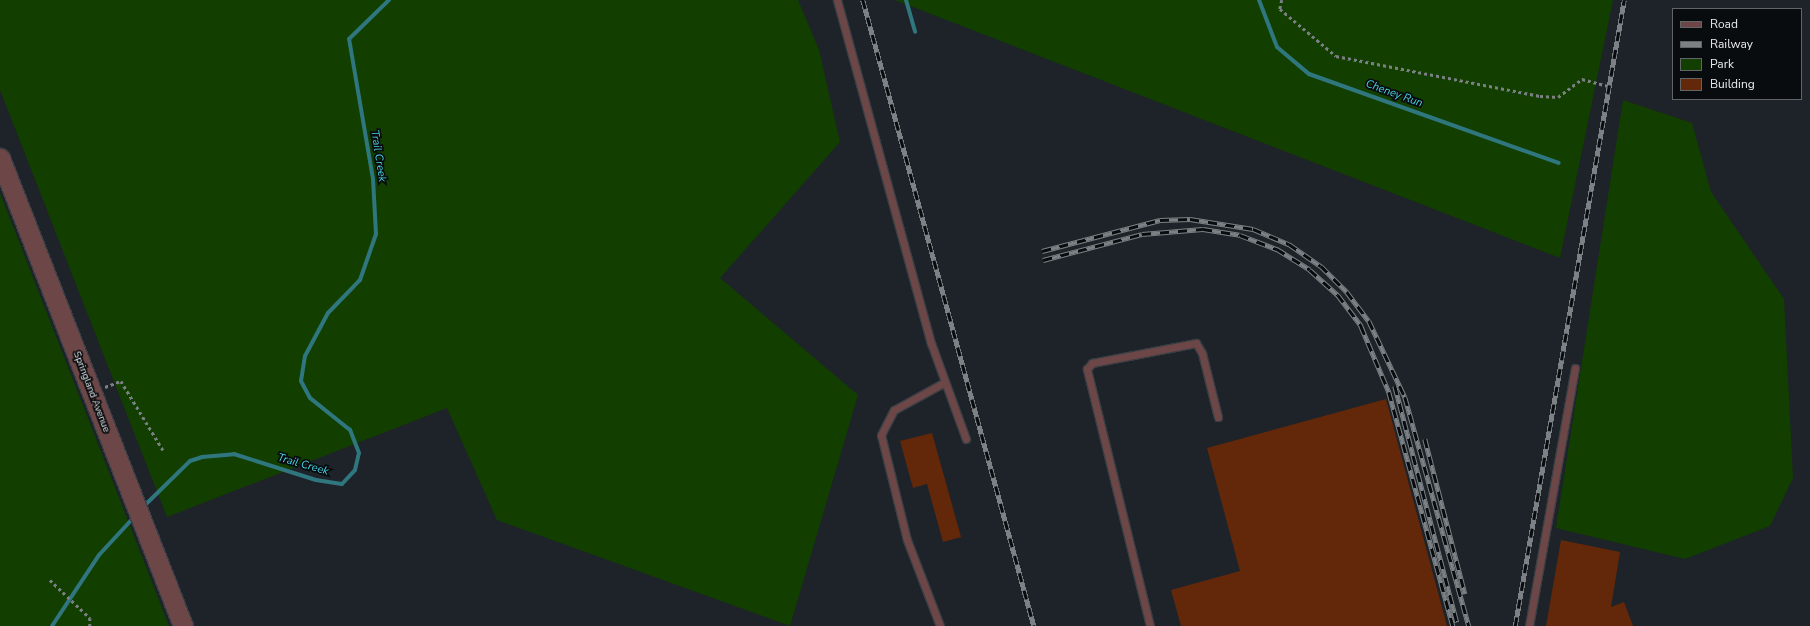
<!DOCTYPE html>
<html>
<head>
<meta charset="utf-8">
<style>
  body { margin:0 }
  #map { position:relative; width:1810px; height:626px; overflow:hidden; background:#1d2328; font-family:"Nunito Sans",sans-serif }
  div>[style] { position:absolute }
  .green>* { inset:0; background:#123f00 }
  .stream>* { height:4px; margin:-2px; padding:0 2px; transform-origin:2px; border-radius:2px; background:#2f767f }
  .building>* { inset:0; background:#63280a }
  .path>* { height:2.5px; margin-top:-1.25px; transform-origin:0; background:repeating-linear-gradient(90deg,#7b8084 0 3px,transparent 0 6px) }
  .roads { filter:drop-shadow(1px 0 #393f44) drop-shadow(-1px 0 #393f44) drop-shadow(0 1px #393f44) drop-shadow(0 -1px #393f44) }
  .service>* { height:7px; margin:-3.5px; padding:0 3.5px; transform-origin:3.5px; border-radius:3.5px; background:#6d4647 }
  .tertiary>* { height:19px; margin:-9.5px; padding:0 9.5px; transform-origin:9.5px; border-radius:9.5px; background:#6d4647 }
  .rail>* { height:4.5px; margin-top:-2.25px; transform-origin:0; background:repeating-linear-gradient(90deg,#090c0e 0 9px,#7c8185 0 18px); box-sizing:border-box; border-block:1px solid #7c8185 }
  span { translate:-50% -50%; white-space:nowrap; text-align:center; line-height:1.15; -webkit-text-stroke:3.5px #090c0e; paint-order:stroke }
  .street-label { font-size:10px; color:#e7eaee }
  .water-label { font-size:11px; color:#49d3e4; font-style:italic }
  .legend { position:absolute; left:1672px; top:8px; width:130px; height:92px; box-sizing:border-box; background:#090c0e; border:1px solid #626568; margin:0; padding:5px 7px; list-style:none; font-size:12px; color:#e7eaee }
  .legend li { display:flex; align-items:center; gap:8px; height:20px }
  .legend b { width:20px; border:1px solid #626568 }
</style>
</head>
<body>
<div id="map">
  <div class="green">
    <i style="clip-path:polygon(0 0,798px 0,819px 50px,840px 142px,720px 278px,858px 395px,790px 626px,497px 520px,447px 408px,167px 517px,0 90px)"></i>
    <i style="clip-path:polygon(895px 0,1613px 0,1560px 258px)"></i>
    <i style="clip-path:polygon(1623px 100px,1692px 123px,1711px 192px,1784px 299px,1793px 478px,1770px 526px,1685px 559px,1556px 528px)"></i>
    <i style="clip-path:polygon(0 193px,169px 626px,0 626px)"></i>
  </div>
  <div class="stream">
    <i style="left:906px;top:0;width:33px;rotate:74deg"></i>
    <i style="left:1259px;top:0;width:50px;rotate:69deg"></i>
    <i style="left:1277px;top:47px;width:42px;rotate:40.2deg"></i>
    <i style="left:1309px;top:74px;width:265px;rotate:19.6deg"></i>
    <i style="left:142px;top:508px;width:67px;rotate:-44.4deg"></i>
    <i style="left:190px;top:461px;width:13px;rotate:-18deg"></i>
    <i style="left:202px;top:457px;width:32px;rotate:-5deg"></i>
    <i style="left:234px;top:454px;width:86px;rotate:17.6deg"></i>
    <i style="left:316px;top:480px;width:26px;rotate:9deg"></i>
    <i style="left:342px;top:484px;width:19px;rotate:-47deg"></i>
    <i style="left:355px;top:470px;width:17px;rotate:-77deg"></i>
    <i style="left:359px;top:453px;width:25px;rotate:-111deg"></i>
    <i style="left:350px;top:430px;width:51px;rotate:-141.3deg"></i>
    <i style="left:310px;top:398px;width:19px;rotate:-118deg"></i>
    <i style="left:301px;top:381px;width:25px;rotate:-81deg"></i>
    <i style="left:305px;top:356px;width:49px;rotate:-61.9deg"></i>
    <i style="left:328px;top:313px;width:46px;rotate:-45.9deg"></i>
    <i style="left:360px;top:280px;width:49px;rotate:-70.8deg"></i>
    <i style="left:376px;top:234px;width:55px;rotate:-93.1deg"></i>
    <i style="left:373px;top:179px;width:142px;rotate:-99.7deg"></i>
    <i style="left:349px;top:39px;width:56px;rotate:-44.3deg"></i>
    <i style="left:52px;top:626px;width:85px;rotate:-56.5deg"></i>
    <i style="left:99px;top:555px;width:53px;rotate:-47.3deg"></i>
  </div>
  <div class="building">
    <i style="clip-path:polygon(1386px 399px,1447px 626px,1181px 626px,1171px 590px,1240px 571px,1207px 448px)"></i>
    <i style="clip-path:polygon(932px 433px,961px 537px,943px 542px,927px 484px,913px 488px,900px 441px)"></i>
    <i style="clip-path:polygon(1561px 540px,1620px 552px,1611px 607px,1624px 602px,1633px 626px,1546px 626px)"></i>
  </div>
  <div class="path">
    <i style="left:1282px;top:0;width:9px;rotate:103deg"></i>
    <i style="left:1280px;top:9px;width:73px;rotate:40deg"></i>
    <i style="left:1336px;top:56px;width:208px;rotate:11.1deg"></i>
    <i style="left:1540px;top:96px;width:18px;rotate:3deg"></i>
    <i style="left:1558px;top:97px;width:30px;rotate:-37deg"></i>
    <i style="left:1582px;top:79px;width:28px;rotate:15deg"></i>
    <i style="left:105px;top:387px;width:17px;rotate:-21deg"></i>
    <i style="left:121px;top:381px;width:81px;rotate:58.7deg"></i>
    <i style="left:50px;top:580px;width:55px;rotate:43.5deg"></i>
    <i style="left:90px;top:618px;width:8px;rotate:90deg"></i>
  </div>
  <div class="roads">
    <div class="service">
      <i style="left:837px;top:0;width:356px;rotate:74.7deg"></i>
      <i style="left:931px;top:343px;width:102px;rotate:70deg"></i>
      <i style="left:940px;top:626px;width:92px;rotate:-111deg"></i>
      <i style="left:907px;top:540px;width:108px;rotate:-103.9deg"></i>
      <i style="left:881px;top:435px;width:28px;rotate:-63deg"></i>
      <i style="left:894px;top:410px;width:58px;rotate:-28.8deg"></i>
      <i style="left:1150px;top:626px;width:265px;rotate:-103.8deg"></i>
      <i style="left:1087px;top:369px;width:8px;rotate:-50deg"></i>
      <i style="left:1092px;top:363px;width:106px;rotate:-10.9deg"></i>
      <i style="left:1196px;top:343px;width:12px;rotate:59deg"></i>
      <i style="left:1202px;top:353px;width:66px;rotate:76deg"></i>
      <i style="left:1529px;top:626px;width:262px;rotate:-79.9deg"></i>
    </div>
    <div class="tertiary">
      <i style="left:0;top:158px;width:503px;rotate:68.64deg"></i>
    </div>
  </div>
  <div class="rail">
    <i style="left:863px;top:0;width:649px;rotate:74.72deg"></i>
    <i style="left:1042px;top:251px;width:122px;rotate:-14.7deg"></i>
    <i style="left:1160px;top:220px;width:30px;rotate:-2deg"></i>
    <i style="left:1190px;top:219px;width:64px;rotate:9deg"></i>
    <i style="left:1253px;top:229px;width:39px;rotate:23deg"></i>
    <i style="left:1289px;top:244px;width:39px;rotate:35deg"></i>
    <i style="left:1321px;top:266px;width:37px;rotate:45deg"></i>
    <i style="left:1347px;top:292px;width:36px;rotate:53deg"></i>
    <i style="left:1369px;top:321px;width:84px;rotate:64.7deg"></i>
    <i style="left:1405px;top:397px;width:238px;rotate:74.4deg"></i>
    <i style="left:1043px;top:260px;width:102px;rotate:-14.7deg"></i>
    <i style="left:1142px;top:234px;width:61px;rotate:-4.7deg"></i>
    <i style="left:1203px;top:229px;width:37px;rotate:9deg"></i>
    <i style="left:1240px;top:235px;width:40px;rotate:21deg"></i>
    <i style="left:1277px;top:249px;width:39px;rotate:32deg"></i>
    <i style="left:1310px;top:270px;width:38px;rotate:42deg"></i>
    <i style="left:1338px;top:295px;width:39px;rotate:53deg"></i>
    <i style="left:1361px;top:326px;width:72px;rotate:67deg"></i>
    <i style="left:1389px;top:392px;width:243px;rotate:74.7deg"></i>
    <i style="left:1395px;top:386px;width:244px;rotate:75.3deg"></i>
    <i style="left:1425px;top:439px;width:160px;rotate:75.5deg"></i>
    <i style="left:1515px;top:626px;width:635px;rotate:-80.12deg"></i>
  </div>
  <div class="street-label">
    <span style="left:91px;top:392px;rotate:69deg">Springland Avenue</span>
  </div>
  <div class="water-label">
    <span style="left:1394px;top:94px;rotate:20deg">Cheney Run</span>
    <span style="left:378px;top:156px;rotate:81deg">Trail Creek</span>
    <span style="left:303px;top:465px;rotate:16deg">Trail Creek</span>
  </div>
  <ul class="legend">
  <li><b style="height:5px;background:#6d4647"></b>Road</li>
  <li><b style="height:5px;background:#7c8185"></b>Railway</li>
  <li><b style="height:11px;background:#123f00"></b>Park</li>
  <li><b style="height:11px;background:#63280a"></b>Building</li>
  </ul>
</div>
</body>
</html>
